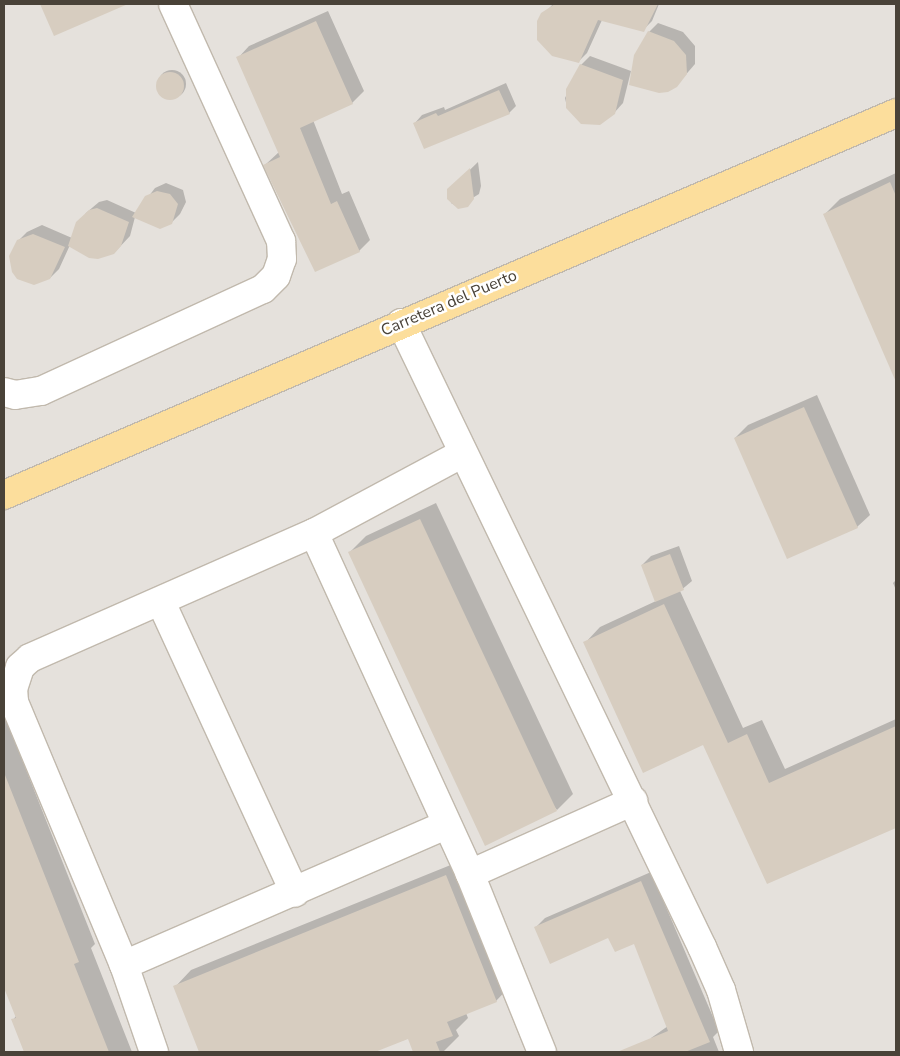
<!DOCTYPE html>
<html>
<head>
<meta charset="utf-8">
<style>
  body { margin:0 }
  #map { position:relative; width:900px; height:1056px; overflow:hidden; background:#f5f2eb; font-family:"Nunito Sans",sans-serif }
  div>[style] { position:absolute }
  .industrial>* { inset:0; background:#e5e1dc }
  .shadow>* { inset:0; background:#0003 }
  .round { border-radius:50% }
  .building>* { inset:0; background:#d7cdc0 }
  .roads { filter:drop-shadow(1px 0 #c1b9ad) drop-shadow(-1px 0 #c1b9ad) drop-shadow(0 1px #c1b9ad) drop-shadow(0 -1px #c1b9ad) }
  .minor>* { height:28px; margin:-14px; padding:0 14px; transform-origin:14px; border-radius:14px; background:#fff }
  .major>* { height:28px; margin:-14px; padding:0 14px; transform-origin:14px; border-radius:14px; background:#fcde9c }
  span { translate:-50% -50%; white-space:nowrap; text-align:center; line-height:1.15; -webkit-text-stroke:5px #fff; paint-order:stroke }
  .street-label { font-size:16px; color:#494238 }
  .frame { position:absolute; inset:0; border:5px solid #494238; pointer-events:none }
</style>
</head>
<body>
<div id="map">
  <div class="industrial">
    <i style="clip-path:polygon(4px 4px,896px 4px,896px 1052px,4px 1052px)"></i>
  </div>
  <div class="shadow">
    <i style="clip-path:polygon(41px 4px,125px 4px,55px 34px)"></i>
    <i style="clip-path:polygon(553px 4px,602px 5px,659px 4px,652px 21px,643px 30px,602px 20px,587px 53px,579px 61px,538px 21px)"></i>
    <i style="clip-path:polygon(328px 11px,364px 91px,352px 103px,313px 120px,342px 194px,349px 191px,370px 240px,359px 251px,265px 165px,279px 152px,238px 58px,249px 46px)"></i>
    <i style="clip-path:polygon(658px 23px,683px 32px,695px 46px,695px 64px,676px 86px,649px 32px)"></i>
    <i style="clip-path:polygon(590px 56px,631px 71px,623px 103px,614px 113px,567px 107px,565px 98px,581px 65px)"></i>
    <i class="round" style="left:158px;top:70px;width:28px;height:28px"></i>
    <i style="clip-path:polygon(506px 83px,516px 106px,509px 113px,415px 123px,422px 115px,444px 107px,445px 110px)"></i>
    <i style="clip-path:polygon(478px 162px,481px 186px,479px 194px,458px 207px,451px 203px,449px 190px)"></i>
    <i style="clip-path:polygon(896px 173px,896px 378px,824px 215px,840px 199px)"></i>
    <i style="clip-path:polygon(166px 183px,183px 190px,186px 202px,180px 214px,171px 223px,135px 217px,130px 236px,114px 253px,70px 245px,59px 269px,50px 278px,18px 241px,27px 232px,42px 225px,72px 238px,86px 213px,99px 202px,107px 200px,136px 213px,155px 188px)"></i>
    <i style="clip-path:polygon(817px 395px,870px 515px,857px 527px,735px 438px,748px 425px)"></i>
    <i style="clip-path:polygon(436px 503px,573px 794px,557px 810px,349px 553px,366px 536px)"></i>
    <i style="clip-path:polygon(679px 546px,692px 581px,680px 591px,743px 728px,762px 720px,785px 769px,896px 719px,896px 826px,767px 882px,703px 743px,585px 643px,600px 627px,656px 601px,642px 565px,651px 556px)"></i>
    <i style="clip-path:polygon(896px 580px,896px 590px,893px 583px)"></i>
    <i style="clip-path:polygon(4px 714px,95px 944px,91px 948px,132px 1052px,26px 1052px,13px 1020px,16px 1016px,4px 985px)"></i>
    <i style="clip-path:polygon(463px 860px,512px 984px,496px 1001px,466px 1013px,468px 1018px,456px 1030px,459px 1036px,443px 1052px,414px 1052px,409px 1038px,372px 1052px,201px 1052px,175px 987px,191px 970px)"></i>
    <i style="clip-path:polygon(651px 872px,719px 1031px,713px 1037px,719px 1052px,645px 1052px,655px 1048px,651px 1038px,668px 1026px,635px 942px,536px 927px,545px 918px)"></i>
  </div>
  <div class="building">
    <i style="clip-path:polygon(40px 4px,128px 4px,54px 36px)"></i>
    <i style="clip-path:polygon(555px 4px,658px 4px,644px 32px,598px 20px,579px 63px,552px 56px,537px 40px,537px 21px,541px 13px)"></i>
    <i style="clip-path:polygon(316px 21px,353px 104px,300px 128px,331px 204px,337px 201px,360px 252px,315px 272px,263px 165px,280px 157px,236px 57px)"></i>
    <i style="clip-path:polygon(648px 31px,674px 41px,686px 55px,687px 74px,677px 87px,668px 92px,659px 93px,629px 85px,634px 55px)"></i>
    <i style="clip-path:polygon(580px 64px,623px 80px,615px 114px,600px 125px,581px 124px,566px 108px,566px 89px)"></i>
    <i class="round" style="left:156px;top:72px;width:28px;height:28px"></i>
    <i style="clip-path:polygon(499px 90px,510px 114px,424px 149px,413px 123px,436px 113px,438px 116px)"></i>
    <i style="clip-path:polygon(470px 168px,474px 199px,468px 207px,458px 209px,447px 199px,447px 189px)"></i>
    <i style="clip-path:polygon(890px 182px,896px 196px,896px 382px,823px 214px)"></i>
    <i style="clip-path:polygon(157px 191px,170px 194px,178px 204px,172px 224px,160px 229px,132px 217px,145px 196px)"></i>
    <i style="clip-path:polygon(97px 208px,129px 222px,121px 246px,114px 254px,98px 259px,89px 258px,68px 246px,76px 222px,89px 210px)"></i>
    <i style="clip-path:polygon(33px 234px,65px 247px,50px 279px,34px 285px,17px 279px,12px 272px,9px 256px,17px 240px)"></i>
    <i style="clip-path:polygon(804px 407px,858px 528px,787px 559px,734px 438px)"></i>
    <i style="clip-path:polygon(420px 519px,557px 811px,485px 846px,348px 552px)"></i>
    <i style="clip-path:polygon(670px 554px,684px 590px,655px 602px,641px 565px)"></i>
    <i style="clip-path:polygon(664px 604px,728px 743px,747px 734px,769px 783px,896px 726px,896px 828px,767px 884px,703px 745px,643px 773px,583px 642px)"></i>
    <i style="clip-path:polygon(5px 775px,79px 962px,74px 964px,109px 1052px,24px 1052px,11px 1019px,16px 1018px,4px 988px)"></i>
    <i style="clip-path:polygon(446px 875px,497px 1002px,447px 1022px,453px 1036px,436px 1042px,440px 1052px,413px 1052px,408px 1039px,375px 1052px,199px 1052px,173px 986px)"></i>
    <i style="clip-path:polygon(641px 881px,710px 1042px,685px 1052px,617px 1052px,668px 1031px,634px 944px,615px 952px,608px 938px,550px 964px,534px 927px)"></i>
  </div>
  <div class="roads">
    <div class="minor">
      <i style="left:401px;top:323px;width:693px;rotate:64.25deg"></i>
      <i style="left:702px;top:947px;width:47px;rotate:66.2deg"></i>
      <i style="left:721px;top:990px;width:65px;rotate:73.8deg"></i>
      <i style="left:4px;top:392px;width:11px;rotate:15deg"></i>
      <i style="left:15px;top:395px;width:26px;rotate:-9deg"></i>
      <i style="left:41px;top:391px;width:244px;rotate:-24.7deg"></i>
      <i style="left:263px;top:289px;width:18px;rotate:-45deg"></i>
      <i style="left:276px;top:276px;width:18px;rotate:-71deg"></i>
      <i style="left:282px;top:259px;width:18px;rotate:-93deg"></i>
      <i style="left:281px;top:241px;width:260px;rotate:-114.5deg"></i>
      <i style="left:314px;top:533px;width:375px;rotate:65.4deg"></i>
      <i style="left:470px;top:874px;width:192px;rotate:68deg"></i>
      <i style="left:161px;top:602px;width:320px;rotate:65.3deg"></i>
      <i style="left:470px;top:874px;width:179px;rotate:-24.1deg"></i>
      <i style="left:124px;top:965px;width:351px;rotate:-23.5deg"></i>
      <i style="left:154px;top:1052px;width:92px;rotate:-109deg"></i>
      <i style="left:124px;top:965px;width:285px;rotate:-112.7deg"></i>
      <i style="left:14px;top:702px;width:13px;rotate:-94deg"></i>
      <i style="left:13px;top:689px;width:23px;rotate:-72deg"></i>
      <i style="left:20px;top:667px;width:13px;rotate:-42deg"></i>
      <i style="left:30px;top:658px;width:310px;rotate:-23.8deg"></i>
      <i style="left:314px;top:533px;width:169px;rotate:-28.2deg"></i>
    </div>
    <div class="major">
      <i style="left:4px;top:495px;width:970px;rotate:-23.18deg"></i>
    </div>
  </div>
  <div class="street-label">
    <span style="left:449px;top:303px;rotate:-23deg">Carretera del Puerto</span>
  </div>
  <div class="frame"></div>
</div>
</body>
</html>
